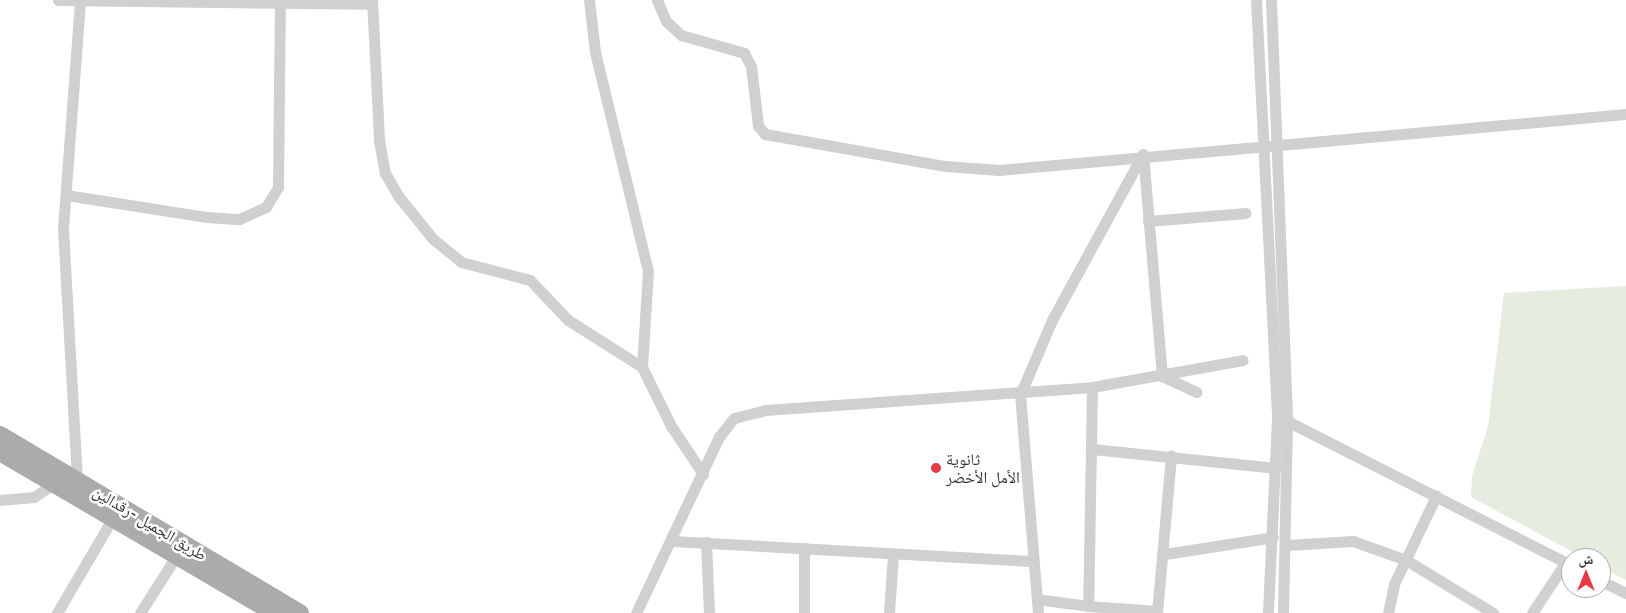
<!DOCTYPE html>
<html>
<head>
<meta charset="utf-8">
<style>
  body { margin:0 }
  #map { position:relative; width:1626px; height:613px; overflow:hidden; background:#fff; font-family:"IBM Plex Sans","Noto Naskh Arabic",sans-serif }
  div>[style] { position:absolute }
  .green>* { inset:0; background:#e6ecdf }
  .street>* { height:11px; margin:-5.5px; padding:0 5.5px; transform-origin:5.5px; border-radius:5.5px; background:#d0d0d0 }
  .primary>* { height:18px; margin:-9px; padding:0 9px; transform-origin:9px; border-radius:9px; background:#ababab }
  .dots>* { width:14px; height:14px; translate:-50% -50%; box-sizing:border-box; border:2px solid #fff; border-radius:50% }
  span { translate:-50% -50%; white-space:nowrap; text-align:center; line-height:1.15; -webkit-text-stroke:5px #fff; paint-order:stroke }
  .poi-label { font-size:16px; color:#333 }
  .left { translate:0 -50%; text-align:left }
  .street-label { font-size:16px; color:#333 }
  .north { position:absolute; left:1561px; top:548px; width:50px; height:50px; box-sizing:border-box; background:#fff; border:1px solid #adadad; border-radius:50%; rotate:0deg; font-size:14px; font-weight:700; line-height:20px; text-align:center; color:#333 }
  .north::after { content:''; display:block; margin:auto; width:18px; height:22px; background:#e63946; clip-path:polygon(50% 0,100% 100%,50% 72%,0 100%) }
</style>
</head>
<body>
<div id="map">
  <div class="green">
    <i style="clip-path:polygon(1626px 286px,1626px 580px,1601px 567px,1601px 558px,1584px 558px,1471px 497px,1472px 476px,1488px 426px,1504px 293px)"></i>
  </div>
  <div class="street">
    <i style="left:58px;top:0;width:314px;rotate:0.7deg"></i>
    <i style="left:372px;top:0;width:140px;rotate:87.1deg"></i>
    <i style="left:379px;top:140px;width:34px;rotate:80deg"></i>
    <i style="left:385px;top:173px;width:28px;rotate:60deg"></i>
    <i style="left:399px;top:197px;width:54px;rotate:51deg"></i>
    <i style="left:433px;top:239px;width:36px;rotate:39deg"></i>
    <i style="left:461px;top:262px;width:71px;rotate:14.6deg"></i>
    <i style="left:530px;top:280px;width:55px;rotate:46.5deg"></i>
    <i style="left:568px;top:320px;width:88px;rotate:32.4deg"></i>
    <i style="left:589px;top:0;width:52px;rotate:83.4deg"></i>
    <i style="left:595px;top:52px;width:225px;rotate:76.4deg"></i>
    <i style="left:648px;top:271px;width:96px;rotate:93.6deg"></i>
    <i style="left:642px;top:367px;width:66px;rotate:63.8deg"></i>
    <i style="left:671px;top:426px;width:58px;rotate:56.3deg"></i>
    <i style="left:657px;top:0;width:23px;rotate:67deg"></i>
    <i style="left:666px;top:21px;width:21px;rotate:43deg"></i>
    <i style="left:681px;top:35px;width:66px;rotate:15.9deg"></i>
    <i style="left:744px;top:53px;width:15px;rotate:62deg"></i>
    <i style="left:751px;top:66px;width:60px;rotate:83.3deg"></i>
    <i style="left:758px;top:126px;width:11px;rotate:49deg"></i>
    <i style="left:765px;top:134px;width:183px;rotate:10.1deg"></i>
    <i style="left:945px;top:166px;width:54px;rotate:4.2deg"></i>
    <i style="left:999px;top:170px;width:629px;rotate:-5.1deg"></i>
    <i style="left:1256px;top:0;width:421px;rotate:87.1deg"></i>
    <i style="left:1277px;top:420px;width:193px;rotate:92.7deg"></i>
    <i style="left:1271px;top:0;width:421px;rotate:87.8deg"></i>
    <i style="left:1287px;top:421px;width:192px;rotate:91.2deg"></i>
    <i style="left:1143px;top:154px;width:223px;rotate:85.1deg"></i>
    <i style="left:1162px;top:376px;width:38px;rotate:25deg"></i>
    <i style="left:66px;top:195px;width:143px;rotate:8.9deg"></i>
    <i style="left:207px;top:217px;width:32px;rotate:4deg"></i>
    <i style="left:239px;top:219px;width:30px;rotate:-24deg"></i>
    <i style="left:266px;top:207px;width:23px;rotate:-59deg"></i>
    <i style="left:278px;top:187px;width:184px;rotate:-89.4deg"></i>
    <i style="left:1148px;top:221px;width:98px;rotate:-4.7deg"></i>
    <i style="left:1092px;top:387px;width:219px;rotate:91deg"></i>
    <i style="left:1088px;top:606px;width:69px;rotate:4.1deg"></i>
    <i style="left:1287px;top:421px;width:318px;rotate:26.9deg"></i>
    <i style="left:1092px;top:449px;width:185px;rotate:5.9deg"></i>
    <i style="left:77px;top:479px;width:251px;rotate:-93.2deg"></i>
    <i style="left:63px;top:228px;width:229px;rotate:-85.7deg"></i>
    <i style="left:0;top:500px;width:34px;rotate:-5deg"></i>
    <i style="left:34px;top:497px;width:27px;rotate:-34deg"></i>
    <i style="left:673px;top:541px;width:358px;rotate:3.2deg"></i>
    <i style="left:706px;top:542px;width:71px;rotate:87.6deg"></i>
    <i style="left:1287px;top:545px;width:66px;rotate:-3.5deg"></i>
    <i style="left:1353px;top:541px;width:56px;rotate:19.7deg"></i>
    <i style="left:1406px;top:560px;width:102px;rotate:31.3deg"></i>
    <i style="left:804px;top:548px;width:65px;rotate:90deg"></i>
    <i style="left:1165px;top:554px;width:109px;rotate:-8.9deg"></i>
    <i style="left:1601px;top:581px;width:28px;rotate:26deg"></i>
    <i style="left:1037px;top:599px;width:51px;rotate:7.8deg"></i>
    <i style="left:57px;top:613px;width:113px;rotate:-59.6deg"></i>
    <i style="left:140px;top:613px;width:69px;rotate:-57.5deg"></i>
    <i style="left:636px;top:613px;width:195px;rotate:-64.8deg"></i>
    <i style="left:719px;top:437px;width:24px;rotate:-52deg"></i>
    <i style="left:734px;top:418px;width:32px;rotate:-14deg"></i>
    <i style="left:765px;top:410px;width:328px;rotate:-4deg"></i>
    <i style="left:1092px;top:387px;width:153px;rotate:-10.1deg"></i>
    <i style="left:889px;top:613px;width:59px;rotate:-86.1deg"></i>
    <i style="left:1038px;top:613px;width:219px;rotate:-94.7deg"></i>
    <i style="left:1020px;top:395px;width:82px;rotate:-66.9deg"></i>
    <i style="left:1052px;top:320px;width:189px;rotate:-61.3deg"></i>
    <i style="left:1157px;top:613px;width:158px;rotate:-84.9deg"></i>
    <i style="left:1388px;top:613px;width:30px;rotate:-78deg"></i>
    <i style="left:1394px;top:584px;width:98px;rotate:-64.5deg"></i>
    <i style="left:1532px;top:613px;width:60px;rotate:-56.6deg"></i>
  </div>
  <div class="primary">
    <i style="left:0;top:435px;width:349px;rotate:30.7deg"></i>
    <i style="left:0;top:452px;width:318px;rotate:30.4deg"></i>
  </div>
  <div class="dots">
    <i style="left:936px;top:468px;background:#e63946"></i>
  </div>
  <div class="poi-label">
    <span class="left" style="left:946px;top:468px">ثانوية<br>الأمل الأخضر</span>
  </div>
  <div class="street-label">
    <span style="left:150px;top:523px;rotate:31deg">طريق الجميل -رقدالين</span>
  </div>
  <div class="north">ش</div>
</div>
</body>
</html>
